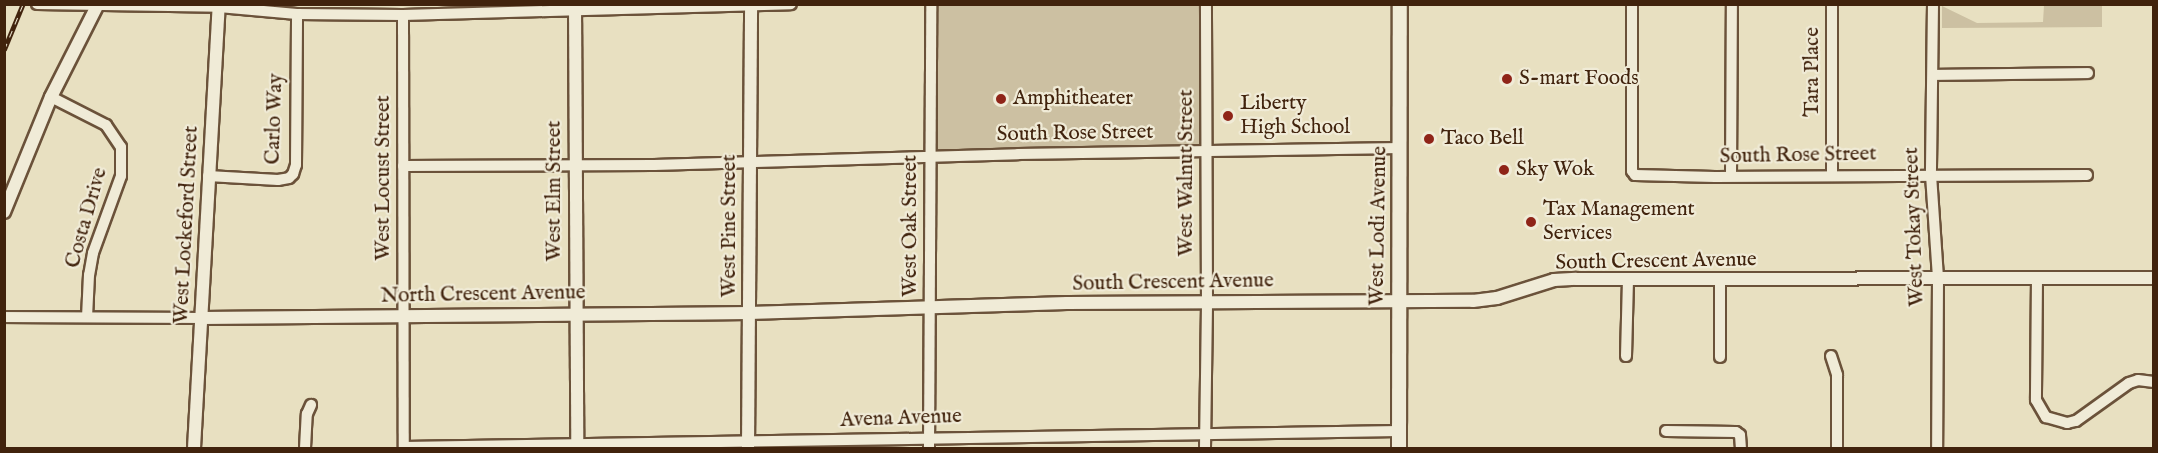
<!DOCTYPE html>
<html>
<head>
<meta charset="utf-8">
<style>
  body { margin:0 }
  #map { position:relative; width:2158px; height:453px; overflow:hidden; background:#e8e0c1; font-family:"IM FELL English",serif }
  div>[style] { position:absolute }
  .green>* { inset:0; background:#ccc0a2 }
  .roads { filter:drop-shadow(2px 0 #6b523a) drop-shadow(-2px 0 #6b523a) drop-shadow(0 2px #6b523a) drop-shadow(0 -2px #6b523a) }
  .minor>* { height:10px; margin:-5px; padding:0 5px; transform-origin:5px; border-radius:5px; background:#f0ebd7 }
  .tertiary>* { height:12px; margin:-6px; padding:0 6px; transform-origin:6px; border-radius:6px; background:#f0ebd7 }
  .secondary>* { height:14px; margin:-7px; padding:0 7px; transform-origin:7px; border-radius:7px; background:#f0ebd7 }
  .rail>* { height:4.5px; margin-top:-2.25px; transform-origin:0; background:repeating-linear-gradient(90deg,#f0ebd7 0 7px,#41230d 0 14px); box-sizing:border-box; border-block:2px solid #41230d }
  .dots>* { width:16px; height:16px; translate:-50% -50%; box-sizing:border-box; border:3px solid #f0ebd7; border-radius:50% }
  span { translate:-50% -50%; white-space:nowrap; text-align:center; line-height:1.15; -webkit-text-stroke:4.5px #f0ebd7; paint-order:stroke }
  .street-label { font-size:21px; color:#41230d }
  .poi-label { font-size:21px; color:#41230d }
  .left { translate:0 -50%; text-align:left }
  .frame { position:absolute; inset:0; border:6px solid #41230d; pointer-events:none }
</style>
</head>
<body>
<div id="map">
  <div class="green">
    <i style="clip-path:polygon(932px 5px,1206px 5px,1206px 150px,931px 157px)"></i>
    <i style="clip-path:polygon(2044px 5px,2102px 5px,2102px 27px,1942px 28px,1942px 6px,1977px 23px,2043px 22px)"></i>
  </div>
  <div class="roads">
    <div class="minor">
      <i style="left:37px;top:4px;width:182px;rotate:0.9deg"></i>
      <i style="left:219px;top:7px;width:78px;rotate:5.1deg"></i>
      <i style="left:297px;top:14px;width:106px;rotate:0.5deg"></i>
      <i style="left:403px;top:15px;width:388px;rotate:-1.6deg"></i>
      <i style="left:1632px;top:4px;width:167px;rotate:90deg"></i>
      <i style="left:1632px;top:171px;width:5px;rotate:53deg"></i>
      <i style="left:1635px;top:175px;width:80px;rotate:1.4deg"></i>
      <i style="left:1715px;top:177px;width:372px;rotate:-0.3deg"></i>
      <i style="left:1832px;top:4px;width:172px;rotate:90deg"></i>
      <i style="left:1933px;top:4px;width:171px;rotate:90.7deg"></i>
      <i style="left:1931px;top:175px;width:104px;rotate:86.1deg"></i>
      <i style="left:1938px;top:279px;width:169px;rotate:90.3deg"></i>
      <i style="left:403px;top:15px;width:433px;rotate:89.9deg"></i>
      <i style="left:1933px;top:75px;width:155px;rotate:-0.7deg"></i>
      <i style="left:51px;top:97px;width:62px;rotate:27deg"></i>
      <i style="left:106px;top:125px;width:27px;rotate:56deg"></i>
      <i style="left:121px;top:147px;width:29px;rotate:90deg"></i>
      <i style="left:121px;top:176px;width:82px;rotate:110deg"></i>
      <i style="left:93px;top:253px;width:22px;rotate:100deg"></i>
      <i style="left:89px;top:275px;width:42px;rotate:92.7deg"></i>
      <i style="left:403px;top:166px;width:251px;rotate:-0.2deg"></i>
      <i style="left:654px;top:165px;width:364px;rotate:-1.7deg"></i>
      <i style="left:1018px;top:154px;width:383px;rotate:-0.9deg"></i>
      <i style="left:208px;top:176px;width:70px;rotate:3.3deg"></i>
      <i style="left:278px;top:180px;width:11px;rotate:-10deg"></i>
      <i style="left:289px;top:178px;width:6px;rotate:-45deg"></i>
      <i style="left:293px;top:174px;width:9px;rotate:-72deg"></i>
      <i style="left:296px;top:165px;width:151px;rotate:-89.6deg"></i>
      <i style="left:1731px;top:176px;width:172px;rotate:-89.7deg"></i>
      <i style="left:2037px;top:278px;width:122px;rotate:90.5deg"></i>
      <i style="left:2036px;top:400px;width:20px;rotate:60deg"></i>
      <i style="left:2046px;top:417px;width:22px;rotate:16deg"></i>
      <i style="left:2067px;top:423px;width:9px;rotate:-13deg"></i>
      <i style="left:2076px;top:421px;width:65px;rotate:-35.6deg"></i>
      <i style="left:2129px;top:383px;width:9px;rotate:-18deg"></i>
      <i style="left:2138px;top:380px;width:16px;rotate:7deg"></i>
      <i style="left:1720px;top:279px;width:78px;rotate:90deg"></i>
      <i style="left:4px;top:317px;width:198px;rotate:0.3deg"></i>
      <i style="left:1626px;top:356px;width:75px;rotate:-88.5deg"></i>
      <i style="left:1831px;top:356px;width:20px;rotate:72deg"></i>
      <i style="left:1837px;top:375px;width:73px;rotate:90deg"></i>
      <i style="left:1666px;top:431px;width:70px;rotate:0.8deg"></i>
      <i style="left:1736px;top:432px;width:5px;rotate:37deg"></i>
      <i style="left:1740px;top:435px;width:13px;rotate:86deg"></i>
      <i style="left:404px;top:447px;width:995px;rotate:-0.92deg"></i>
      <i style="left:305px;top:448px;width:34px;rotate:-87deg"></i>
      <i style="left:307px;top:414px;width:10px;rotate:-66deg"></i>
      <i style="left:929px;top:448px;width:444px;rotate:-89.7deg"></i>
      <i style="left:1205px;top:448px;width:146px;rotate:-89.2deg"></i>
      <i style="left:1207px;top:302px;width:298px;rotate:-90.2deg"></i>
    </div>
    <div class="tertiary">
      <i style="left:575px;top:4px;width:444px;rotate:89.7deg"></i>
      <i style="left:4px;top:212px;width:124px;rotate:-67.8deg"></i>
      <i style="left:51px;top:97px;width:104px;rotate:-63.2deg"></i>
      <i style="left:202px;top:318px;width:547px;rotate:-0.52deg"></i>
      <i style="left:749px;top:313px;width:318px;rotate:-1.8deg"></i>
      <i style="left:1067px;top:303px;width:406px;rotate:-0.3deg"></i>
      <i style="left:1473px;top:301px;width:24px;rotate:-7deg"></i>
      <i style="left:1497px;top:298px;width:60px;rotate:-17.5deg"></i>
      <i style="left:1554px;top:280px;width:22px;rotate:-3deg"></i>
      <i style="left:1576px;top:279px;width:578px;rotate:-0.1deg"></i>
      <i style="left:194px;top:448px;width:445px;rotate:-86.8deg"></i>
      <i style="left:748px;top:448px;width:444px;rotate:-89.6deg"></i>
    </div>
    <div class="secondary">
      <i style="left:1399px;top:448px;width:444px;rotate:-89.9deg"></i>
    </div>
  </div>
  <div class="rail">
    <i style="left:4px;top:50px;width:50px;rotate:-67.6deg"></i>
  </div>
  <div class="dots">
    <i style="left:1507px;top:79px;background:#8f2418"></i>
    <i style="left:1001px;top:99px;background:#8f2418"></i>
    <i style="left:1228px;top:116px;background:#8f2418"></i>
    <i style="left:1429px;top:139px;background:#8f2418"></i>
    <i style="left:1504px;top:170px;background:#8f2418"></i>
    <i style="left:1531px;top:222px;background:#8f2418"></i>
  </div>
  <div class="street-label">
    <span style="left:1813px;top:72px;rotate:-90deg">Tara Place</span>
    <span style="left:275px;top:119px;rotate:-88deg">Carlo Way</span>
    <span style="left:1075px;top:134px;rotate:-1deg">South Rose Street</span>
    <span style="left:1798px;top:156px;rotate:-1deg">South Rose Street</span>
    <span style="left:1187px;top:173px;rotate:-90deg">West Walnut Street</span>
    <span style="left:384px;top:178px;rotate:-90deg">West Locust Street</span>
    <span style="left:555px;top:191px;rotate:-90deg">West Elm Street</span>
    <span style="left:87px;top:218px;rotate:-74deg">Costa Drive</span>
    <span style="left:187px;top:225px;rotate:-87deg">West Lockeford Street</span>
    <span style="left:730px;top:226px;rotate:-90deg">West Pine Street</span>
    <span style="left:911px;top:226px;rotate:-90deg">West Oak Street</span>
    <span style="left:1379px;top:226px;rotate:-89deg">West Lodi Avenue</span>
    <span style="left:1915px;top:227px;rotate:-92deg">West Tokay Street</span>
    <span style="left:1656px;top:262px;rotate:-1deg">South Crescent Avenue</span>
    <span style="left:1173px;top:283px;rotate:-1deg">South Crescent Avenue</span>
    <span style="left:483px;top:295px;rotate:-1deg">North Crescent Avenue</span>
    <span style="left:901px;top:419px;rotate:-2deg">Avena Avenue</span>
  </div>
  <div class="poi-label">
    <span class="left" style="left:1519px;top:79px">S-mart Foods</span>
    <span class="left" style="left:1013px;top:99px">Amphitheater</span>
    <span class="left" style="left:1240px;top:116px">Liberty<br>High School</span>
    <span class="left" style="left:1441px;top:139px">Taco Bell</span>
    <span class="left" style="left:1516px;top:170px">Sky Wok</span>
    <span class="left" style="left:1543px;top:222px">Tax Management<br>Services</span>
  </div>
  <div class="frame"></div>
</div>
</body>
</html>
